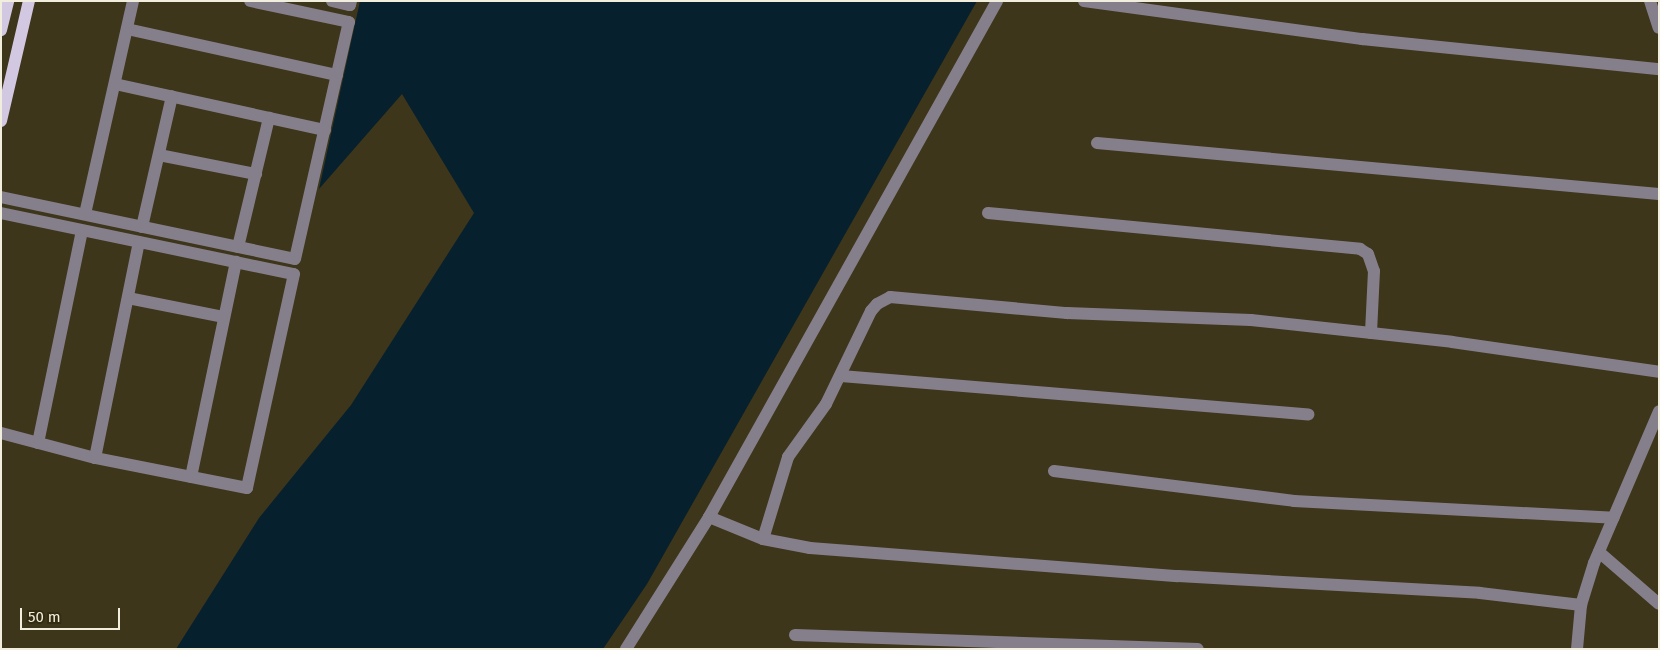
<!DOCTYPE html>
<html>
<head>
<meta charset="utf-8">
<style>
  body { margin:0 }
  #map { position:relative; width:1660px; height:650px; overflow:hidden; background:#3d361b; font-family:"Fira Sans",sans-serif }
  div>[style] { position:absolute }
  .water>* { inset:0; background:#06202e }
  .minor>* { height:12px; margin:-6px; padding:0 6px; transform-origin:6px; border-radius:6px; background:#857f8c }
  .major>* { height:12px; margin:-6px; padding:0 6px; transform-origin:6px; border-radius:6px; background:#d3c8e1 }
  span { translate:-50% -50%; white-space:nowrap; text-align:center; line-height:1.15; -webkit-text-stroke:4px #332c11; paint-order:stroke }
  .frame { position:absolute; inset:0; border:2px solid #f2eede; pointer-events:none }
  .scale { position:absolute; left:20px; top:608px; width:100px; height:22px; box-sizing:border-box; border:2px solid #f2eede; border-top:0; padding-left:6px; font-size:15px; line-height:18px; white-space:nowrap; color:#f2eede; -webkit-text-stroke:4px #332c11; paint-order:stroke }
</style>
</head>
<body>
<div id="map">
  <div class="water">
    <i style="clip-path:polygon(360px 1px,977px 1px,647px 584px,603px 649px,176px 649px,259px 518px,351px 405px,474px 213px,402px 94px,319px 189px)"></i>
  </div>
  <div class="minor">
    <i style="left:332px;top:1px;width:18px;rotate:13deg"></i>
    <i style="left:350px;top:5px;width:4px;rotate:-76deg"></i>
    <i style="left:1084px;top:1px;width:281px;rotate:7.8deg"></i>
    <i style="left:1362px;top:39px;width:299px;rotate:5.8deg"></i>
    <i style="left:1650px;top:1px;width:28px;rotate:72deg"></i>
    <i style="left:127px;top:29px;width:215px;rotate:12.4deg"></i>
    <i style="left:115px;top:84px;width:215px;rotate:12.4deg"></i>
    <i style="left:1097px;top:143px;width:564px;rotate:5.19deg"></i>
    <i style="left:159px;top:155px;width:99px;rotate:11.1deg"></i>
    <i style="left:1px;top:197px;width:300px;rotate:11.9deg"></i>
    <i style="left:295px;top:259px;width:243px;rotate:-77.2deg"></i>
    <i style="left:349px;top:22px;width:101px;rotate:-168deg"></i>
    <i style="left:1px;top:213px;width:299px;rotate:11.8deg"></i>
    <i style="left:294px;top:274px;width:219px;rotate:102.4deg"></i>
    <i style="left:247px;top:488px;width:155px;rotate:-168.8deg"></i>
    <i style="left:95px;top:458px;width:97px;rotate:-165.1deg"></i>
    <i style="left:988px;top:213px;width:374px;rotate:5.5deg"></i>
    <i style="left:1360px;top:249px;width:9px;rotate:32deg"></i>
    <i style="left:1368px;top:254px;width:18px;rotate:71deg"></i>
    <i style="left:1374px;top:271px;width:62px;rotate:92.8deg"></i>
    <i style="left:85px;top:214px;width:218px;rotate:-77.3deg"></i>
    <i style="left:142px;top:227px;width:134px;rotate:-77.1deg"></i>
    <i style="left:238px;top:247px;width:133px;rotate:-76.5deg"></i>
    <i style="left:128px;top:298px;width:98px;rotate:11.2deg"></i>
    <i style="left:841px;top:376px;width:469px;rotate:4.7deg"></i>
    <i style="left:38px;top:443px;width:217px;rotate:-78.3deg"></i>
    <i style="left:95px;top:458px;width:220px;rotate:-78.5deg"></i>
    <i style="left:1054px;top:471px;width:242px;rotate:7.1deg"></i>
    <i style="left:1294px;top:501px;width:320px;rotate:3deg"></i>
    <i style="left:191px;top:477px;width:220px;rotate:-78.2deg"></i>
    <i style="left:709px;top:517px;width:58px;rotate:22.2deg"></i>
    <i style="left:763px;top:539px;width:48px;rotate:10.8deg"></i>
    <i style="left:810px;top:548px;width:369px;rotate:4.4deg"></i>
    <i style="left:1178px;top:576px;width:302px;rotate:3.2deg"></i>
    <i style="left:1480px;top:593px;width:102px;rotate:6.8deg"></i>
    <i style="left:763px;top:539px;width:86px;rotate:-73deg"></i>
    <i style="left:788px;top:457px;width:65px;rotate:-54.4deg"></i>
    <i style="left:826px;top:404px;width:103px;rotate:-64.2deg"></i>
    <i style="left:871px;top:311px;width:9px;rotate:-49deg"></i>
    <i style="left:877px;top:304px;width:15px;rotate:-28deg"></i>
    <i style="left:890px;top:297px;width:178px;rotate:5.2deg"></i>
    <i style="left:1067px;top:313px;width:184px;rotate:2.2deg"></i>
    <i style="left:1251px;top:320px;width:202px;rotate:6.2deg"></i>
    <i style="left:1452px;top:342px;width:209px;rotate:8.2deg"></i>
    <i style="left:1599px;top:552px;width:79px;rotate:40.9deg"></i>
    <i style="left:795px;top:635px;width:403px;rotate:2deg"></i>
    <i style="left:626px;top:649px;width:156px;rotate:-57.8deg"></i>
    <i style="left:709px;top:517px;width:591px;rotate:-60.83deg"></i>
    <i style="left:1577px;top:649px;width:44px;rotate:-84.8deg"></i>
    <i style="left:1581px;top:605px;width:44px;rotate:-72.8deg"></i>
    <i style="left:1594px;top:563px;width:165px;rotate:-66.8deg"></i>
  </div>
  <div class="major">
    <i style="left:1px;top:30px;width:30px;rotate:-76deg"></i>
    <i style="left:1px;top:121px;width:123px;rotate:-76.9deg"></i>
  </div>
  <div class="frame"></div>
  <div class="scale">50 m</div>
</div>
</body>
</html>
